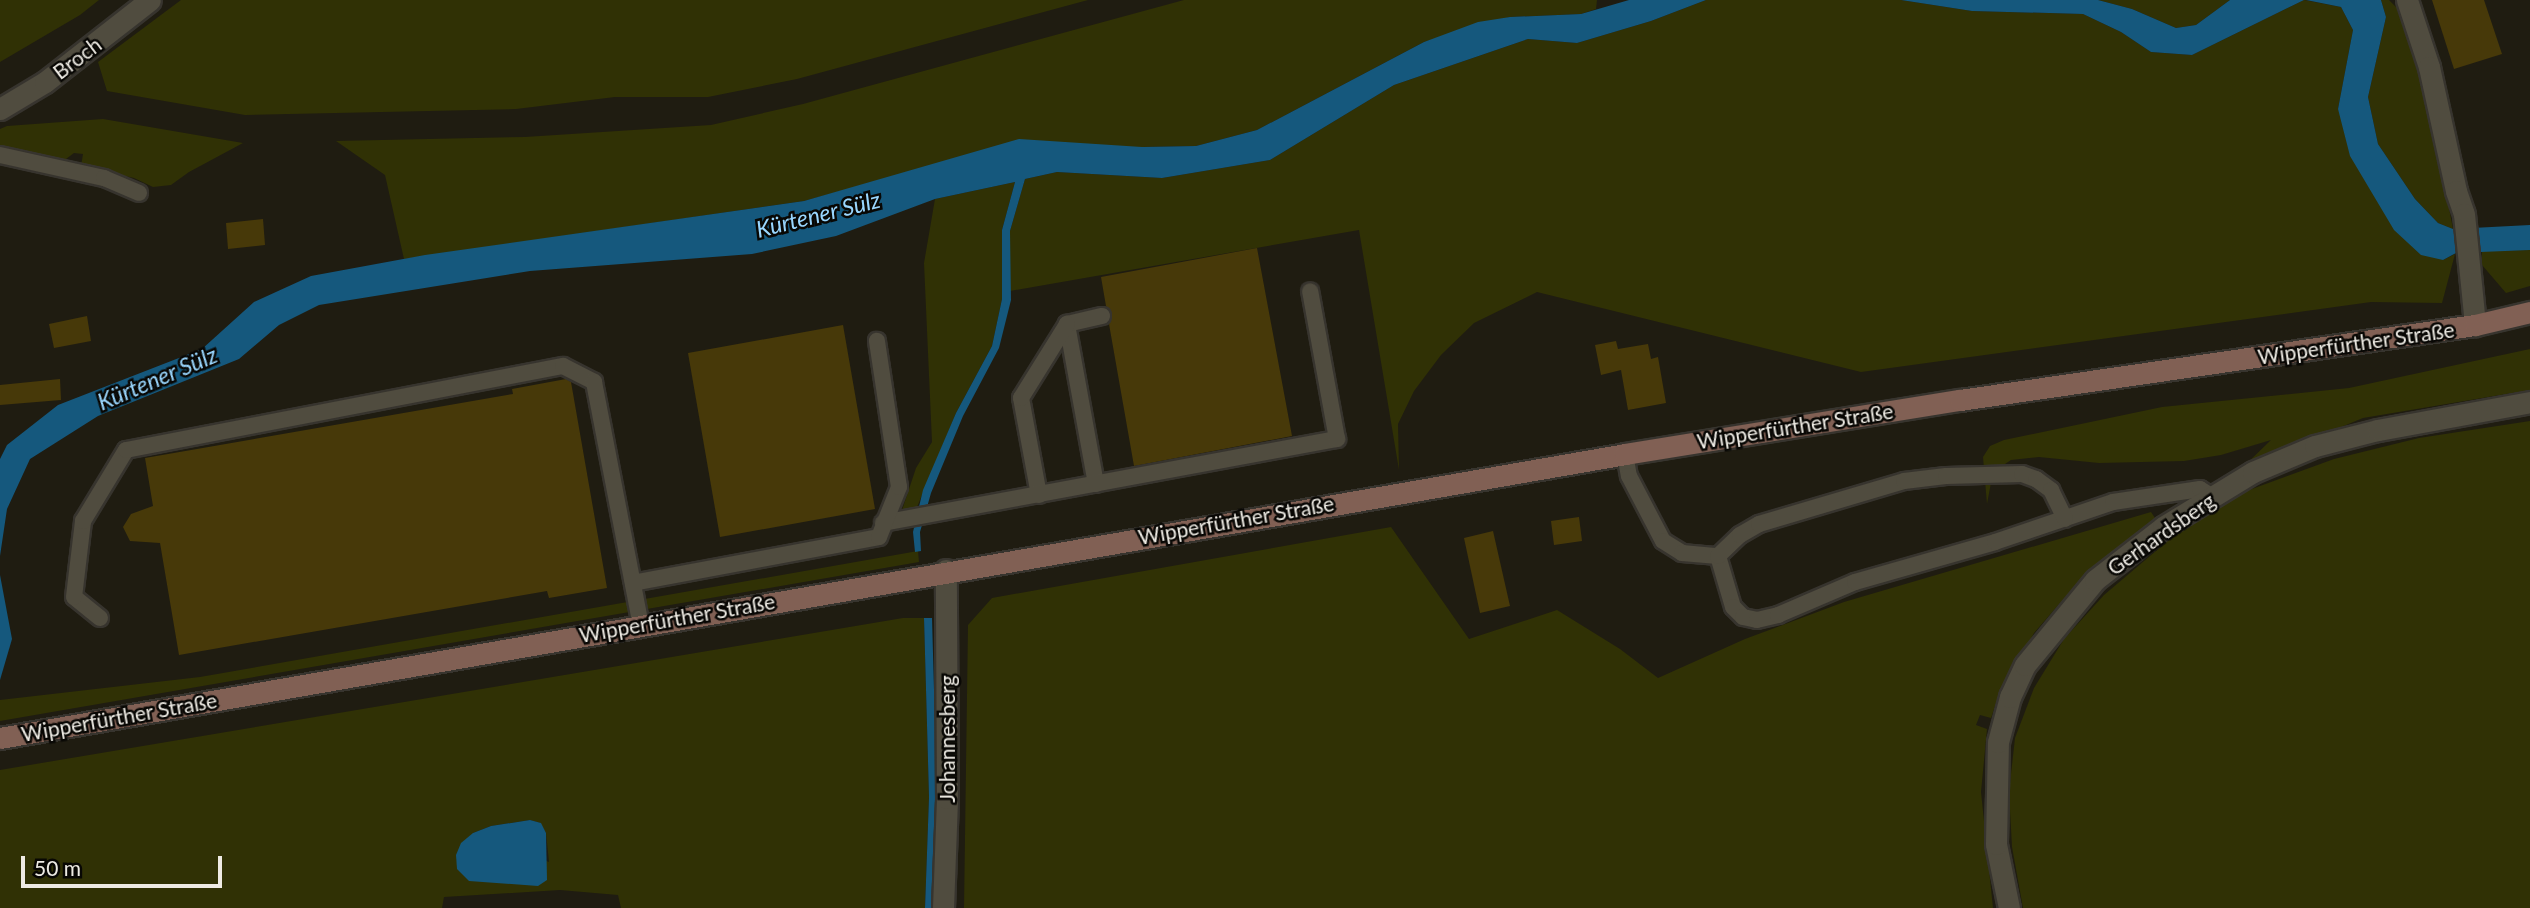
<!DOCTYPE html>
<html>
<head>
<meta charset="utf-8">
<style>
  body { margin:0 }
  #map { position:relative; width:2530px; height:908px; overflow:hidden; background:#1f1c11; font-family:Lato,sans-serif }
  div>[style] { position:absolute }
  .green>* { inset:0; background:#303105 }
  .water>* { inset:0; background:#15587d }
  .building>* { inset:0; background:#473909 }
  .roads { filter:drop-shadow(2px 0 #37342e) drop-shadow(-2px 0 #37342e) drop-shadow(0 2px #37342e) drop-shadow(0 -2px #37342e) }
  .lane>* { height:16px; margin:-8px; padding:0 8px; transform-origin:8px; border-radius:8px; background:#504c3f }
  .street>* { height:21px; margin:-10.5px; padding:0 10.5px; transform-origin:10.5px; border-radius:10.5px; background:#504c3f }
  .secondary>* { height:21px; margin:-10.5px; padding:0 10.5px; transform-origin:10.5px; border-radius:10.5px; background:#816054 }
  span { translate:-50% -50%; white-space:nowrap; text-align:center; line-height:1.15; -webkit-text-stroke:5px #080704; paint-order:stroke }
  .street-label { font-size:21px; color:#eeebe4 }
  .water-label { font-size:23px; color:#99d6fe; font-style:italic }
  .scale { position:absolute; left:21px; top:856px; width:201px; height:32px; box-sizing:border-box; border:4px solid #eeebe4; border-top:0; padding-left:9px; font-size:21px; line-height:24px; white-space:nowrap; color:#eeebe4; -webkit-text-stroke:5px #080704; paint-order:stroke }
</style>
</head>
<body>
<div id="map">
  <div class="green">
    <i style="clip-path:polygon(0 0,99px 0,80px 15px,0 62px)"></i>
    <i style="clip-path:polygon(181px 0,1088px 0,797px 79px,708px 97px,615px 97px,516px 109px,245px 115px,107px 91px,98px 62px)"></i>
    <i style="clip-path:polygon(1184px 0,1597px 0,1596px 9px,1581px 14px,1510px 17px,1424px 42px,1257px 130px,1196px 146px,1142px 147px,900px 175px,804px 201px,404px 259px,385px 175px,336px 141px,525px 137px,711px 125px,803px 104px)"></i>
    <i style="clip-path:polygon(1706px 0,1901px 0,1972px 11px,2083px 14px,2121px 32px,2151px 52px,2192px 55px,2304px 0,2341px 7px,2353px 30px,2338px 109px,2443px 260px,2455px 254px,2442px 303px,2371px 302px,1861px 372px,1537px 292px,1474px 323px,1441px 355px,1414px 391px,1398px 424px,1399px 470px,1359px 230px,1010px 291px,1010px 231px,1025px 179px,1057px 172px,1162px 178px,1270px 160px,1394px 85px,1528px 39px,1577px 43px,1651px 21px)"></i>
    <i style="clip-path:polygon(2098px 0,2230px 0,2196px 25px,2176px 28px,2132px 9px)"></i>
    <i style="clip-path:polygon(2381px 0,2389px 0,2401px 12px,2424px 78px,2453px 229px,2438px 223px,2415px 199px,2378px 144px,2368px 97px,2386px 17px)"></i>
    <i style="clip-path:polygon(103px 119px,243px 143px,189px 172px,171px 185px,153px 187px,134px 178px,81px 166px,83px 154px,74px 153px,62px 162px,0 149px,0 129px,7px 126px)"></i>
    <i style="clip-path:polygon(1015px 182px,1002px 230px,1002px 299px,992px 346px,956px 413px,917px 507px,902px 510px,916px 468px,932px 442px,924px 263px,935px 199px)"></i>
    <i style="clip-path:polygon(2530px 250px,2530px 286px,2506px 293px,2482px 265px,2482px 251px)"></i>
    <i style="clip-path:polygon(2530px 349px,2530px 390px,2363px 418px,2242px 468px,2271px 440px,2221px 455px,2184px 461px,2099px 463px,2039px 457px,2011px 460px,1993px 472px,1987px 504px,1983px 457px,1990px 446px,2004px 440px,2162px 407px,2349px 388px)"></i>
    <i style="clip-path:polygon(2530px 421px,2530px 908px,2023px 908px,2012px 847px,2009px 792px,2015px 738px,2034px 688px,2064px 639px,2104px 595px,2170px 539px,2241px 493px,2334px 459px,2419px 438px)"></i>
    <i style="clip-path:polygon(2151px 512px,2155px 518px,2086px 573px,2034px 633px,1998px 697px,1991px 718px,1980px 715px,1976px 725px,1987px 729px,1981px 792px,1993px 908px,964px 908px,968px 625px,992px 598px,1391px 527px,1469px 639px,1557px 610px,1620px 649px,1658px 678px,1745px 639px,1844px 602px)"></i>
    <i style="clip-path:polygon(918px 551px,919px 562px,0 721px,0 700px,200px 677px)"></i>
    <i style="clip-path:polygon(evenodd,903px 618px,924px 618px,929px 797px,925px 908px,621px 908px,618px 895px,560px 890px,444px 897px,442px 908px,0 908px,0 770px,903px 618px,530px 820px,540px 823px,546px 833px,549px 862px,473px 833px,491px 826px,530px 820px)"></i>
  </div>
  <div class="water">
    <i style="clip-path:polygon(1629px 0,1706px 0,1651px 21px,1577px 43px,1528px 39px,1394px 85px,1270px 160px,1162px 178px,1057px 172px,1025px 179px,1010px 231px,1011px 300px,999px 348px,963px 416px,931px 493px,920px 532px,921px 551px,915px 552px,913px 532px,923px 490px,956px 413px,992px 346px,1002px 299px,1002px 230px,1015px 182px,935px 199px,836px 236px,752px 254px,530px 271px,319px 305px,279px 325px,239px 359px,98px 416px,30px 459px,7px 509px,0 556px,0 459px,7px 445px,58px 405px,202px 349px,254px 302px,311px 276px,425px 255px,804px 201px,1019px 139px,1142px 147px,1196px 146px,1257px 130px,1424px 42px,1478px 22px,1510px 17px,1581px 14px)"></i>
    <i style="clip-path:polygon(1901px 0,2098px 0,2132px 9px,2176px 28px,2196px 25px,2230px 0,2304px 0,2192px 55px,2151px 52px,2121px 32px,2083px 14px,1972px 11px)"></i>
    <i style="clip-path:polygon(2306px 0,2381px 0,2386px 17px,2368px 97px,2378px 144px,2415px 199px,2438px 223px,2453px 229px,2530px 225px,2530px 250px,2456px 253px,2443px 260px,2421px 255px,2394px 230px,2350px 156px,2338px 109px,2353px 30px,2341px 7px)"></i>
    <i style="clip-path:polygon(0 575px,12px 639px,0 680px)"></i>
    <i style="clip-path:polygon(924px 618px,932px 618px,937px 797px,933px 908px,925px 908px,929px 797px)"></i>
    <i style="clip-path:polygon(530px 820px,541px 823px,546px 833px,547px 880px,538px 886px,469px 881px,457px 869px,456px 855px,461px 843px,473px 833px,491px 826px)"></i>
  </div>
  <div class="building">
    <i style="clip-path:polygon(2432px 0,2484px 0,2502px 54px,2454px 69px)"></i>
    <i style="clip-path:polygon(263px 219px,265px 245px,228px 249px,226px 223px)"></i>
    <i style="clip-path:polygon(1257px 248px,1292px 436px,1134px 466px,1109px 324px,1112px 314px,1106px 306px,1101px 277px)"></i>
    <i style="clip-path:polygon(87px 316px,91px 341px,54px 348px,49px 324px)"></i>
    <i style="clip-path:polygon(843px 325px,875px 509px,720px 537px,688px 353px)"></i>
    <i style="clip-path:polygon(1616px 341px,1618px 349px,1648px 344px,1651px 359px,1658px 357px,1666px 403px,1628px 410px,1621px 370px,1601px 375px,1595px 345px)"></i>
    <i style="clip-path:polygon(60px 379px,61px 400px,0 405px,0 385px)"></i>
    <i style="clip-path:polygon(566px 379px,571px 382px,607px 588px,549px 598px,547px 591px,179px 655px,160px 543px,130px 541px,123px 527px,131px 514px,153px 506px,145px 458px,513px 394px,512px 389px)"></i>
    <i style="clip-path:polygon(1579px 517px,1582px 541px,1554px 545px,1551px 521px)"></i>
    <i style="clip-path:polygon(1493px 531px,1510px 606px,1480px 613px,1464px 538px)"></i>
  </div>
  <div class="roads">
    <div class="lane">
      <i style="left:0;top:155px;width:107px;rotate:12.5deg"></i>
      <i style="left:104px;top:178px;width:38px;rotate:23deg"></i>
      <i style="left:1625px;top:454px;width:22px;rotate:80deg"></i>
      <i style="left:1629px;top:476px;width:73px;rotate:62.4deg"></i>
      <i style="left:1663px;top:541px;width:22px;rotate:32deg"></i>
      <i style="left:1682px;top:553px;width:36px;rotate:5deg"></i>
      <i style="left:1718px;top:556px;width:53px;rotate:73.6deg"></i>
      <i style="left:1733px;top:607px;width:14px;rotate:45deg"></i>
      <i style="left:1743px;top:617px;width:14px;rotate:12deg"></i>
      <i style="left:1757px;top:620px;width:22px;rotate:-13deg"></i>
      <i style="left:1778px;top:615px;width:84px;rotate:-23.2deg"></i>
      <i style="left:1855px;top:582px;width:146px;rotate:-15.9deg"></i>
      <i style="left:1995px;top:542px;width:125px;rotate:-18.7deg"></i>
      <i style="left:2113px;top:502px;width:88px;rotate:-8.5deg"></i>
      <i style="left:2200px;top:489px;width:15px;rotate:32deg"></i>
      <i style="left:1096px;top:484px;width:163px;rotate:-100.3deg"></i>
      <i style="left:1067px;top:324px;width:36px;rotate:-13deg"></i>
      <i style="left:1039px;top:495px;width:99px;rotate:-100.5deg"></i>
      <i style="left:1021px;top:398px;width:87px;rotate:-58.1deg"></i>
      <i style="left:883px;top:523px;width:462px;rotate:-10.5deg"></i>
      <i style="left:1337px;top:439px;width:150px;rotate:-100.3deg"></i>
      <i style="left:1718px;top:556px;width:30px;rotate:-44deg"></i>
      <i style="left:1740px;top:535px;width:22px;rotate:-30deg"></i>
      <i style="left:1759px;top:524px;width:151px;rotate:-16.5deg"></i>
      <i style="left:1904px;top:481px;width:42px;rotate:-6.8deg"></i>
      <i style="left:1946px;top:476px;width:76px;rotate:-1.5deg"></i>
      <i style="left:2022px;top:474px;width:15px;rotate:20deg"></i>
      <i style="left:2036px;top:479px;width:19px;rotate:36deg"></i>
      <i style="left:2051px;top:490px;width:32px;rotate:64deg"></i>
      <i style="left:633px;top:583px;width:250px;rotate:-10.6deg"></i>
      <i style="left:879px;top:537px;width:54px;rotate:-68.2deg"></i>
      <i style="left:899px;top:487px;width:148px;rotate:-98.6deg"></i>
      <i style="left:100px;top:618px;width:33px;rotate:-141deg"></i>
      <i style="left:74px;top:597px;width:77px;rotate:-83.2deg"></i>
      <i style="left:83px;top:521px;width:83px;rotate:-58.8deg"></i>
      <i style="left:126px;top:450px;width:445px;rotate:-10.9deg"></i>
      <i style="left:563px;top:366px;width:35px;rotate:27deg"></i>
      <i style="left:594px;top:382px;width:248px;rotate:79.1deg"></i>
    </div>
    <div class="street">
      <i style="left:2407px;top:0;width:71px;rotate:71.8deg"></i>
      <i style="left:2429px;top:67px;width:127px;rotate:77.7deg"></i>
      <i style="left:2456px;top:191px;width:24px;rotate:71deg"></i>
      <i style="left:2464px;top:214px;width:112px;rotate:84.3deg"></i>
      <i style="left:0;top:109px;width:52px;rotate:-31deg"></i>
      <i style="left:45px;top:82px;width:133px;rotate:-38deg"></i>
      <i style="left:943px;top:908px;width:110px;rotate:-87.9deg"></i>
      <i style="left:947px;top:798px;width:228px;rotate:-90.3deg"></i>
      <i style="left:2009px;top:908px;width:65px;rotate:-101.5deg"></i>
      <i style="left:1996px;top:844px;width:102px;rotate:-88.9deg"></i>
      <i style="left:1998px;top:742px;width:47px;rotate:-75.1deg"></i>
      <i style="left:2010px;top:697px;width:35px;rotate:-65deg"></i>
      <i style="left:2025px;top:665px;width:110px;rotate:-50.5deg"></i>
      <i style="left:2095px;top:580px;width:86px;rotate:-37.9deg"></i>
      <i style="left:2163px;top:527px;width:105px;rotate:-31.4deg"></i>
      <i style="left:2253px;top:472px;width:67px;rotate:-22.8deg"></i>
      <i style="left:2315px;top:446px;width:65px;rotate:-14.3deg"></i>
      <i style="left:2378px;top:430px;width:155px;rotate:-10.4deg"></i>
    </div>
    <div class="secondary">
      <i style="left:0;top:738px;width:1650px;rotate:-9.91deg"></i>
      <i style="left:1625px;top:454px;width:339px;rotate:-9.2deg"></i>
      <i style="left:1960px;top:400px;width:520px;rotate:-8.29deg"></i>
      <i style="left:2475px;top:325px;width:57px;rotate:-13.3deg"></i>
    </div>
  </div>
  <div class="street-label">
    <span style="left:77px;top:58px;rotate:-37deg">Broch</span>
    <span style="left:2356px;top:343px;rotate:-8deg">Wipperfürther Straße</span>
    <span style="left:1795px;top:426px;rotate:-9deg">Wipperfürther Straße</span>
    <span style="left:1236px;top:520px;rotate:-10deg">Wipperfürther Straße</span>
    <span style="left:2161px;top:534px;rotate:-35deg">Gerhardsberg</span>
    <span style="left:677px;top:618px;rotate:-10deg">Wipperfürther Straße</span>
    <span style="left:119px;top:717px;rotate:-10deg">Wipperfürther Straße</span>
    <span style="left:947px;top:739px;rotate:-90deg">Johannesberg</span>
  </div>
  <div class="water-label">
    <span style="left:818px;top:214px;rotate:-14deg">Kürtener Sülz</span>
    <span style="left:157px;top:378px;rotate:-23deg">Kürtener Sülz</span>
  </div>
  <div class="scale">50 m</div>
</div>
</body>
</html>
